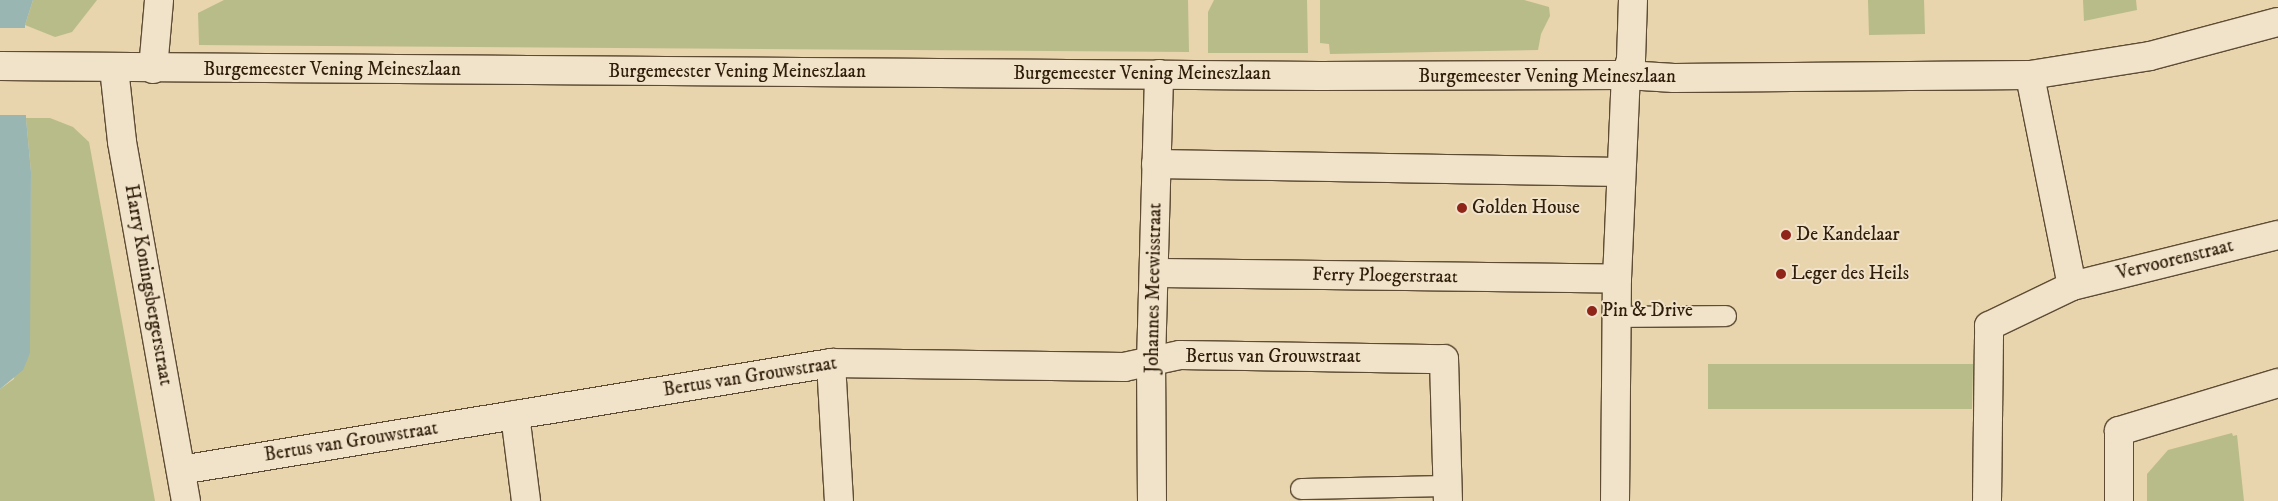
<!DOCTYPE html>
<html>
<head>
<meta charset="utf-8">
<style>
  body { margin:0 }
  #map { position:relative; width:2278px; height:501px; overflow:hidden; background:#e8d4ad; font-family:"IM FELL DW Pica",serif }
  div>[style] { position:absolute }
  .green>* { inset:0; background:#b8bc89 }
  .water>* { inset:0; background:#9ab6b3 }
  .pier>* { inset:0; background:#e8d4ad }
  .roads { filter:drop-shadow(1px 0 #5e4c34) drop-shadow(-1px 0 #5e4c34) drop-shadow(0 1px #5e4c34) drop-shadow(0 -1px #5e4c34) }
  .service>* { height:20px; margin:-10px; padding:0 10px; transform-origin:10px; border-radius:10px; background:#f0e3ca }
  .minor>* { height:28px; margin:-14px; padding:0 14px; transform-origin:14px; border-radius:14px; background:#f0e3ca }
  .dots>* { width:14px; height:14px; translate:-50% -50%; box-sizing:border-box; border:2px solid #f0e3ca; border-radius:50% }
  span { translate:-50% -50%; white-space:nowrap; text-align:center; line-height:1.15; -webkit-text-stroke:4px #f0e3ca; paint-order:stroke }
  .street-label { font-size:19px; color:#301e0b }
  .poi-label { font-size:19px; color:#301e0b }
  .left { translate:0 -50%; text-align:left }
</style>
</head>
<body>
<div id="map">
  <div class="green">
    <i style="clip-path:polygon(33px 0,97px 0,72px 32px,55px 37px,25px 25px)"></i>
    <i style="clip-path:polygon(224px 0,1188px 0,1189px 52px,199px 45px,198px 13px)"></i>
    <i style="clip-path:polygon(1214px 0,1307px 0,1308px 53px,1208px 53px,1208px 12px)"></i>
    <i style="clip-path:polygon(1320px 0,1524px 0,1549px 7px,1550px 16px,1541px 34px,1538px 50px,1330px 54px,1329px 44px,1320px 43px)"></i>
    <i style="clip-path:polygon(1868px 0,1924px 0,1925px 34px,1869px 35px)"></i>
    <i style="clip-path:polygon(2083px 0,2136px 0,2137px 10px,2084px 21px)"></i>
    <i style="clip-path:polygon(26px 118px,50px 118px,73px 127px,89px 142px,155px 501px,0 501px,0 389px,14px 379px,30px 246px,31px 172px)"></i>
    <i style="clip-path:polygon(1708px 364px,1973px 364px,1972px 409px,1708px 409px)"></i>
    <i style="clip-path:polygon(2232px 433px,2233px 436px,2237px 435px,2244px 501px,2147px 501px,2147px 474px,2168px 450px)"></i>
  </div>
  <div class="water">
    <i style="clip-path:polygon(0 0,33px 0,25px 25px,26px 118px,31px 172px,30px 353px,23px 370px,0 389px)"></i>
  </div>
  <div class="pier">
    <i style="clip-path:polygon(0 28px,28px 28px,28px 115px,0 115px)"></i>
  </div>
  <div class="roads">
    <div class="service">
      <i style="left:1617px;top:317px;width:109px;rotate:-0.5deg"></i>
      <i style="left:1301px;top:489px;width:147px;rotate:-1.2deg"></i>
    </div>
    <div class="minor">
      <i style="left:0;top:66px;width:1320px;rotate:0.43deg"></i>
      <i style="left:1320px;top:76px;width:306px;rotate:-0.2deg"></i>
      <i style="left:1626px;top:75px;width:48px;rotate:3.6deg"></i>
      <i style="left:1674px;top:78px;width:356px;rotate:-0.5deg"></i>
      <i style="left:2030px;top:75px;width:121px;rotate:-9deg"></i>
      <i style="left:2150px;top:56px;width:132px;rotate:-14.9deg"></i>
      <i style="left:114px;top:68px;width:74px;rotate:83.8deg"></i>
      <i style="left:122px;top:142px;width:365px;rotate:79.9deg"></i>
      <i style="left:153px;top:69px;width:69px;rotate:-85deg"></i>
      <i style="left:1156px;top:164px;width:465px;rotate:1deg"></i>
      <i style="left:1154px;top:273px;width:463px;rotate:0.7deg"></i>
      <i style="left:2072px;top:286px;width:212px;rotate:-13.9deg"></i>
      <i style="left:831px;top:363px;width:138px;rotate:86.7deg"></i>
      <i style="left:515px;top:415px;width:87px;rotate:82.7deg"></i>
      <i style="left:181px;top:470px;width:659px;rotate:-9.35deg"></i>
      <i style="left:831px;top:363px;width:293px;rotate:0.8deg"></i>
      <i style="left:1124px;top:367px;width:57px;rotate:-12.1deg"></i>
      <i style="left:1180px;top:355px;width:264px;rotate:0.9deg"></i>
      <i style="left:1444px;top:359px;width:142px;rotate:88.4deg"></i>
      <i style="left:1152px;top:501px;width:138px;rotate:-90.4deg"></i>
      <i style="left:1151px;top:363px;width:289px;rotate:-88.4deg"></i>
      <i style="left:1615px;top:501px;width:222px;rotate:-89.5deg"></i>
      <i style="left:1617px;top:279px;width:204px;rotate:-87.5deg"></i>
      <i style="left:1626px;top:75px;width:16px;rotate:-72deg"></i>
      <i style="left:1631px;top:60px;width:60px;rotate:-88.1deg"></i>
      <i style="left:1987px;top:501px;width:175px;rotate:-89.3deg"></i>
      <i style="left:1989px;top:326px;width:92px;rotate:-25.7deg"></i>
      <i style="left:2072px;top:286px;width:215px;rotate:-101.3deg"></i>
      <i style="left:2119px;top:501px;width:70px;rotate:-90deg"></i>
      <i style="left:2119px;top:431px;width:166px;rotate:-16.8deg"></i>
    </div>
  </div>
  <div class="dots">
    <i style="left:1462px;top:208px;background:#8f2418"></i>
    <i style="left:1786px;top:235px;background:#8f2418"></i>
    <i style="left:1781px;top:274px;background:#8f2418"></i>
    <i style="left:1592px;top:311px;background:#8f2418"></i>
  </div>
  <div class="street-label">
    <span style="left:332px;top:70px">Burgemeester Vening Meineszlaan</span>
    <span style="left:737px;top:72px">Burgemeester Vening Meineszlaan</span>
    <span style="left:1142px;top:74px">Burgemeester Vening Meineszlaan</span>
    <span style="left:1547px;top:77px">Burgemeester Vening Meineszlaan</span>
    <span style="left:2175px;top:260px;rotate:-14deg">Vervoorenstraat</span>
    <span style="left:1385px;top:276px;rotate:1deg">Ferry Ploegerstraat</span>
    <span style="left:148px;top:285px;rotate:80deg">Harry Koningsbergerstraat</span>
    <span style="left:1154px;top:288px;rotate:-89deg">Johannes Meewisstraat</span>
    <span style="left:1273px;top:357px">Bertus van Grouwstraat</span>
    <span style="left:750px;top:377px;rotate:-9deg">Bertus van Grouwstraat</span>
    <span style="left:351px;top:442px;rotate:-9deg">Bertus van Grouwstraat</span>
  </div>
  <div class="poi-label">
    <span class="left" style="left:1472px;top:208px">Golden House</span>
    <span class="left" style="left:1796px;top:235px">De Kandelaar</span>
    <span class="left" style="left:1791px;top:274px">Leger des Heils</span>
    <span class="left" style="left:1602px;top:311px">Pin &amp; Drive</span>
  </div>
</div>
</body>
</html>
